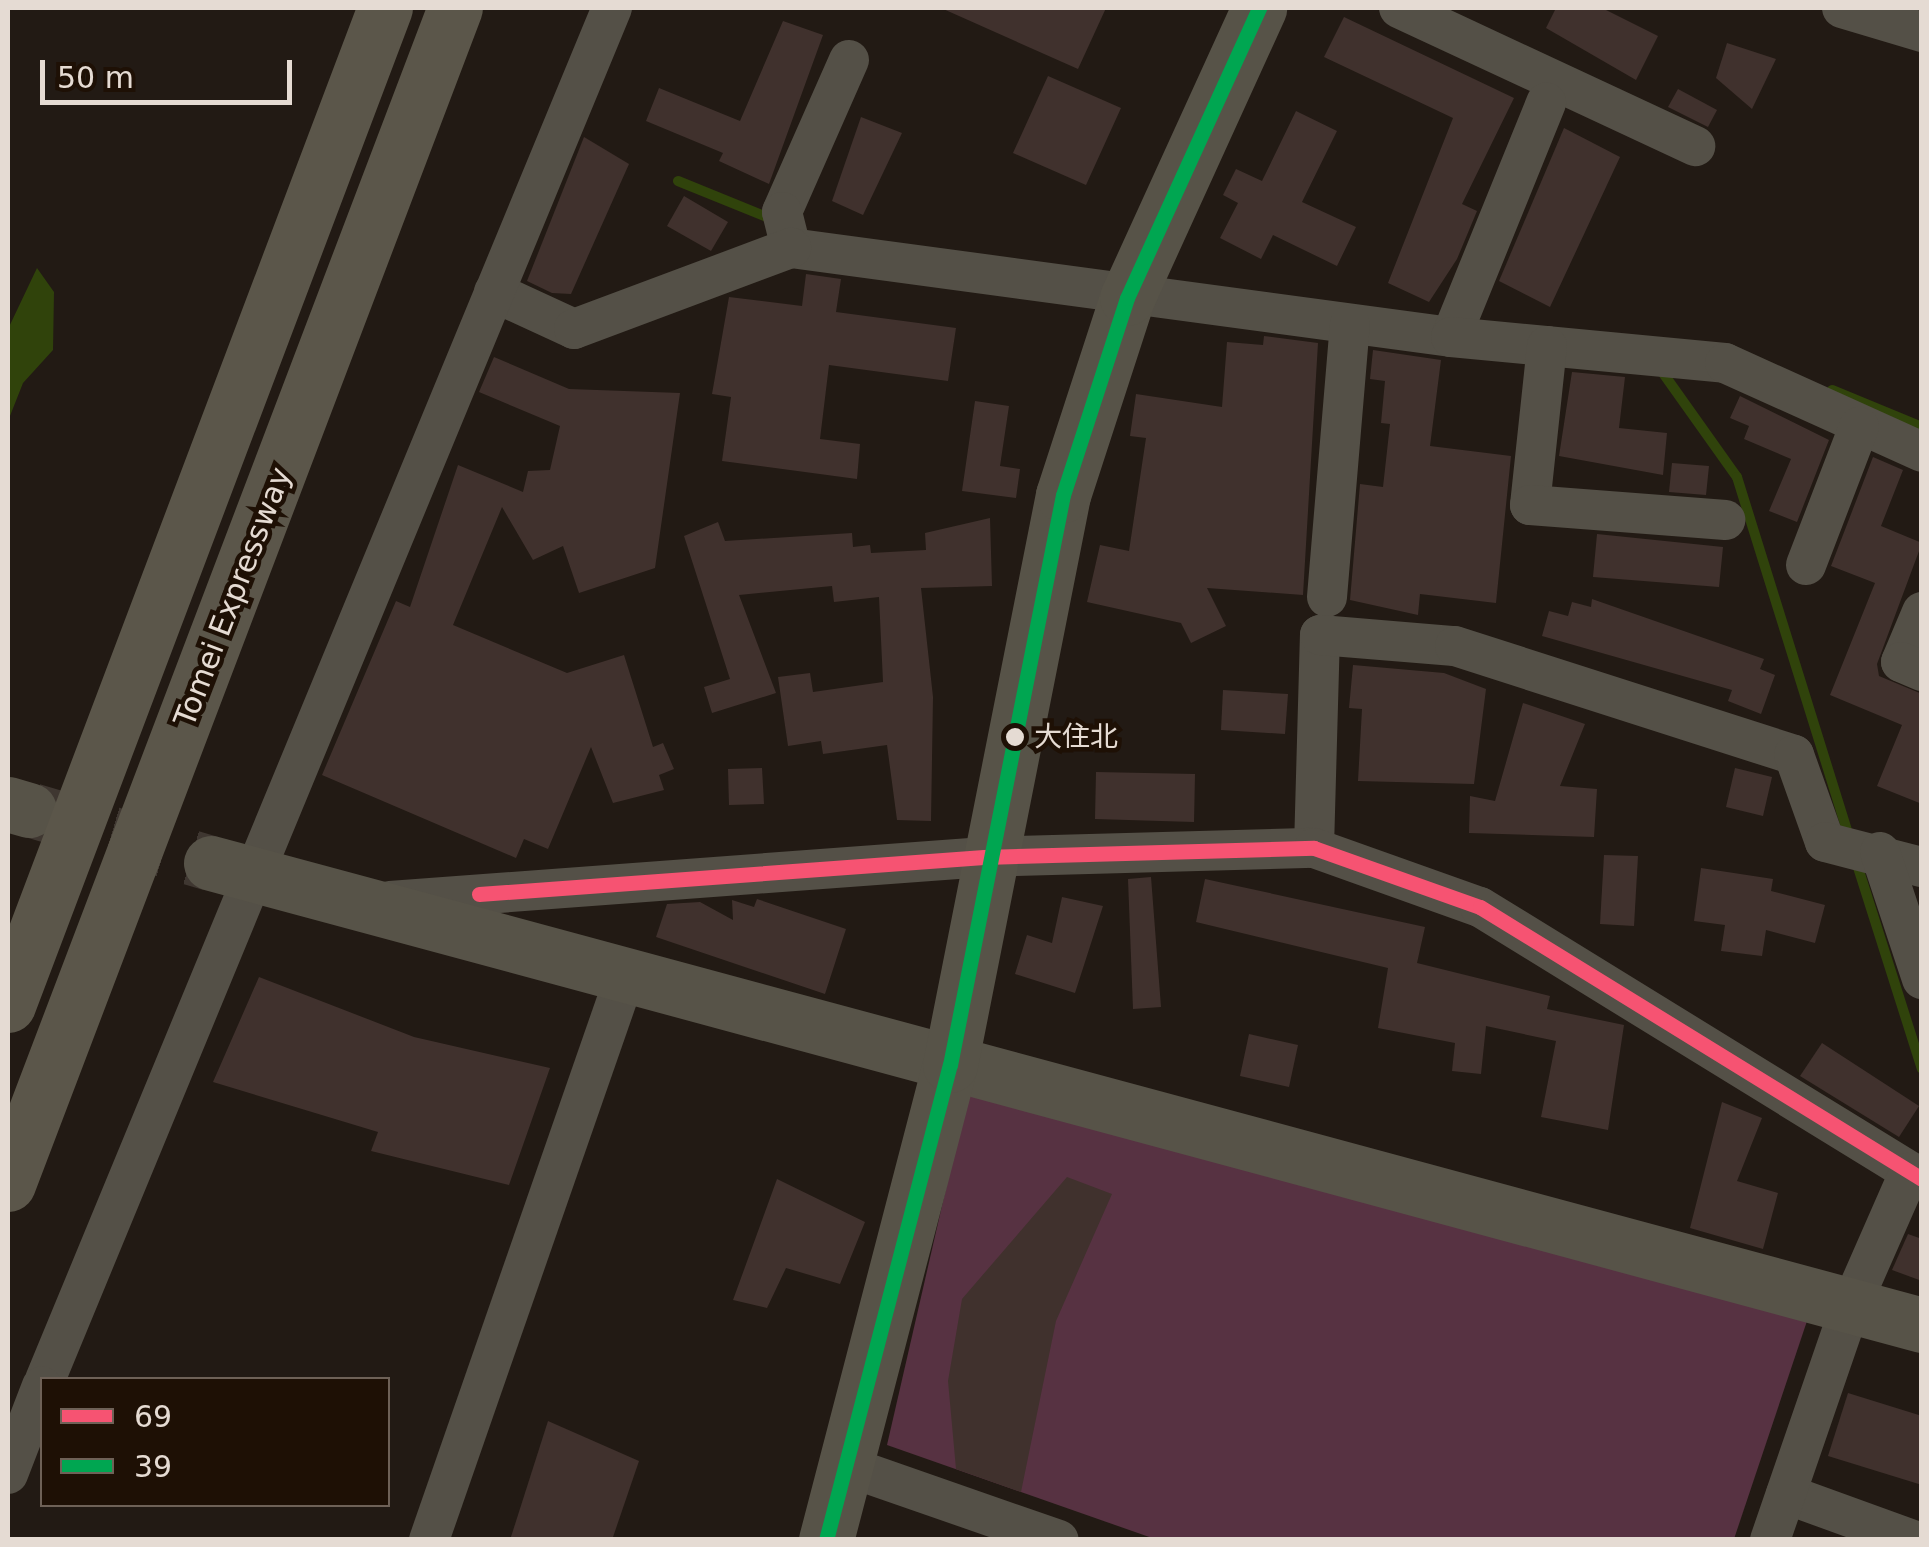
<!DOCTYPE html>
<html>
<head>
<meta charset="utf-8">
<style>
  body { margin:0 }
  #map { position:relative; width:1929px; height:1547px; overflow:hidden; background:#221a14; font-family:"DejaVu Sans","Noto Sans JP",sans-serif }
  div>[style] { position:absolute }
  .green>* { inset:0; background:#573242 }
  .water>* { inset:0; background:#30430b }
  .stream>* { height:10px; margin:-5px; padding:0 5px; transform-origin:5px; border-radius:5px; background:#30430b }
  .building>* { inset:0; background:#40312d }
  .secondary-tunnel>* { height:55px; margin-top:-27.5px; transform-origin:0; background:repeating-linear-gradient(90deg,#3f3731 0 55px,transparent 0 83px) }
  .street>* { height:40px; margin:-20px; padding:0 20px; transform-origin:20px; border-radius:20px; background:#545047 }
  .secondary>* { height:55px; margin:-27.5px; padding:0 27.5px; transform-origin:27.5px; border-radius:27.5px; background:#575348 }
  .highway>* { height:55px; margin:-27.5px; padding:0 27.5px; transform-origin:27.5px; border-radius:27.5px; background:#5b564a }
  .bus-1>* { height:15px; margin:-7.5px; padding:0 7.5px; transform-origin:7.5px; border-radius:7.5px; background:#f65372 }
  .bus-2>* { height:15px; margin:-7.5px; padding:0 7.5px; transform-origin:7.5px; border-radius:7.5px; background:#00a651 }
  .dots>* { width:28px; height:28px; translate:-50% -50%; box-sizing:border-box; border:5px solid #1e1005; border-radius:50% }
  span { translate:-50% -50%; white-space:nowrap; text-align:center; line-height:1.15; -webkit-text-stroke:9px #1e1005; paint-order:stroke }
  .bus-label { font-size:28px; color:#e5dbd3 }
  .left { translate:0 -50%; text-align:left }
  .street-label { font-size:30px; color:#e5dbd3 }
  .frame { position:absolute; inset:0; border:10px solid #e5dbd3; pointer-events:none }
  .legend { position:absolute; left:40px; top:1377px; width:350px; height:130px; box-sizing:border-box; background:#1e1005; border:2px solid #6e6157; margin:0; padding:12px 18px; list-style:none; font-size:30px; color:#e5dbd3 }
  .legend li { display:flex; align-items:center; gap:20px; height:50px }
  .legend b { width:50px; border:2px solid #6e6157 }
  .scale { position:absolute; left:40px; top:60px; width:252px; height:45px; box-sizing:border-box; border:5px solid #e5dbd3; border-top:0; padding-left:12px; font-size:30px; line-height:35px; white-space:nowrap; color:#e5dbd3; -webkit-text-stroke:8px #1e1005; paint-order:stroke }
</style>
</head>
<body>
<div id="map">
  <div class="green">
    <i style="clip-path:polygon(973px 1071px,1807px 1321px,1734px 1539px,1155px 1539px,887px 1445px)"></i>
  </div>
  <div class="water">
    <i style="clip-path:polygon(37px 268px,54px 292px,53px 350px,23px 383px,8px 421px,8px 329px)"></i>
  </div>
  <div class="stream">
    <i style="left:678px;top:181px;width:104px;rotate:22.1deg"></i>
    <i style="left:1658px;top:366px;width:136px;rotate:54.6deg"></i>
    <i style="left:1737px;top:477px;width:377px;rotate:72.7deg"></i>
    <i style="left:1832px;top:390px;width:97px;rotate:22.3deg"></i>
    <i style="left:1855px;top:858px;width:221px;rotate:72.4deg"></i>
  </div>
  <div class="building">
    <i style="clip-path:polygon(941px 8px,1106px 8px,1078px 69px)"></i>
    <i style="clip-path:polygon(1556px 8px,1602px 8px,1658px 36px,1636px 80px,1546px 28px)"></i>
    <i style="clip-path:polygon(1344px 17px,1514px 98px,1462px 204px,1477px 211px,1457px 259px,1429px 302px,1388px 283px,1453px 118px,1324px 57px)"></i>
    <i style="clip-path:polygon(783px 21px,823px 35px,769px 184px,719px 161px,723px 153px,646px 121px,659px 88px,740px 121px)"></i>
    <i style="clip-path:polygon(1727px 43px,1776px 59px,1752px 109px,1716px 78px)"></i>
    <i style="clip-path:polygon(1048px 76px,1121px 108px,1086px 185px,1013px 153px)"></i>
    <i style="clip-path:polygon(1678px 89px,1717px 110px,1708px 127px,1668px 107px)"></i>
    <i style="clip-path:polygon(1296px 111px,1337px 131px,1302px 202px,1356px 227px,1337px 266px,1273px 235px,1261px 259px,1220px 238px,1238px 203px,1223px 195px,1236px 169px,1262px 181px)"></i>
    <i style="clip-path:polygon(861px 117px,902px 133px,863px 215px,832px 201px)"></i>
    <i style="clip-path:polygon(1564px 128px,1620px 157px,1550px 307px,1499px 281px)"></i>
    <i style="clip-path:polygon(584px 137px,629px 164px,571px 294px,552px 293px,527px 281px)"></i>
    <i style="clip-path:polygon(684px 196px,728px 222px,711px 251px,667px 226px)"></i>
    <i style="clip-path:polygon(806px 274px,841px 279px,836px 312px,956px 328px,948px 381px,829px 365px,820px 439px,860px 444px,857px 479px,722px 461px,731px 397px,712px 394px,729px 297px,802px 306px)"></i>
    <i style="clip-path:polygon(1264px 336px,1318px 343px,1303px 595px,1207px 588px,1226px 626px,1191px 643px,1181px 623px,1087px 602px,1100px 545px,1129px 551px,1146px 438px,1130px 436px,1136px 394px,1222px 407px,1227px 342px,1263px 345px)"></i>
    <i style="clip-path:polygon(1373px 350px,1441px 360px,1430px 446px,1511px 456px,1496px 603px,1420px 594px,1418px 615px,1350px 600px,1360px 484px,1383px 487px,1390px 424px,1381px 423px,1385px 381px,1370px 379px)"></i>
    <i style="clip-path:polygon(494px 357px,569px 389px,680px 393px,655px 568px,579px 593px,563px 546px,533px 560px,502px 507px,453px 625px,567px 673px,624px 655px,653px 747px,663px 743px,674px 769px,659px 775px,664px 790px,613px 803px,591px 747px,548px 849px,524px 839px,516px 858px,322px 775px,396px 601px,410px 607px,458px 465px,523px 492px,528px 471px,550px 470px,560px 426px,479px 392px)"></i>
    <i style="clip-path:polygon(1572px 372px,1625px 377px,1619px 428px,1667px 433px,1663px 475px,1559px 456px)"></i>
    <i style="clip-path:polygon(1740px 396px,1829px 440px,1797px 522px,1769px 511px,1791px 459px,1744px 439px,1749px 426px,1730px 418px)"></i>
    <i style="clip-path:polygon(975px 401px,1009px 406px,1000px 466px,1020px 469px,1016px 498px,962px 491px)"></i>
    <i style="clip-path:polygon(1873px 457px,1903px 470px,1881px 526px,1922px 543px,1877px 664px,1879px 676px,1922px 694px,1922px 804px,1877px 786px,1902px 725px,1830px 695px,1875px 583px,1831px 566px)"></i>
    <i style="clip-path:polygon(1672px 463px,1709px 466px,1706px 495px,1669px 492px)"></i>
    <i style="clip-path:polygon(990px 518px,992px 586px,921px 588px,933px 697px,931px 821px,897px 820px,887px 745px,823px 754px,821px 741px,788px 746px,778px 677px,810px 673px,813px 692px,883px 682px,879px 597px,834px 602px,832px 586px,739px 595px,776px 693px,712px 713px,704px 687px,730px 679px,684px 536px,718px 522px,725px 541px,852px 533px,853px 547px,870px 545px,871px 553px,926px 550px,925px 533px)"></i>
    <i style="clip-path:polygon(1597px 534px,1723px 547px,1719px 587px,1593px 577px)"></i>
    <i style="clip-path:polygon(1592px 599px,1764px 659px,1760px 669px,1775px 675px,1761px 714px,1728px 701px,1732px 690px,1542px 636px,1549px 611px,1568px 616px,1572px 602px,1591px 607px)"></i>
    <i style="clip-path:polygon(1353px 665px,1444px 673px,1486px 689px,1474px 784px,1358px 781px,1362px 709px,1349px 708px)"></i>
    <i style="clip-path:polygon(1223px 690px,1288px 694px,1285px 734px,1221px 730px)"></i>
    <i style="clip-path:polygon(1523px 703px,1585px 724px,1560px 786px,1597px 789px,1594px 837px,1469px 833px,1470px 796px,1495px 801px)"></i>
    <i style="clip-path:polygon(762px 768px,764px 804px,729px 805px,728px 769px)"></i>
    <i style="clip-path:polygon(1735px 768px,1772px 777px,1763px 816px,1726px 807px)"></i>
    <i style="clip-path:polygon(1096px 772px,1195px 774px,1194px 822px,1095px 819px)"></i>
    <i style="clip-path:polygon(1604px 855px,1638px 856px,1634px 926px,1600px 924px)"></i>
    <i style="clip-path:polygon(1701px 868px,1773px 879px,1771px 891px,1825px 905px,1815px 943px,1766px 930px,1762px 956px,1721px 951px,1725px 925px,1694px 921px)"></i>
    <i style="clip-path:polygon(1151px 877px,1161px 1007px,1133px 1009px,1128px 879px)"></i>
    <i style="clip-path:polygon(1205px 879px,1425px 927px,1417px 963px,1550px 996px,1547px 1009px,1624px 1025px,1608px 1130px,1541px 1117px,1556px 1041px,1486px 1026px,1481px 1074px,1452px 1071px,1455px 1043px,1378px 1028px,1388px 968px,1196px 922px)"></i>
    <i style="clip-path:polygon(1062px 897px,1103px 906px,1075px 993px,1015px 974px,1027px 935px,1052px 943px)"></i>
    <i style="clip-path:polygon(757px 899px,846px 929px,825px 994px,656px 937px,667px 904px,700px 902px,733px 920px,732px 900px,754px 907px)"></i>
    <i style="clip-path:polygon(259px 977px,414px 1037px,550px 1068px,509px 1185px,371px 1151px,378px 1132px,213px 1082px)"></i>
    <i style="clip-path:polygon(1249px 1034px,1298px 1045px,1289px 1087px,1240px 1076px)"></i>
    <i style="clip-path:polygon(1822px 1043px,1919px 1106px,1899px 1137px,1800px 1076px)"></i>
    <i style="clip-path:polygon(1722px 1102px,1762px 1118px,1737px 1181px,1778px 1193px,1763px 1249px,1690px 1228px)"></i>
    <i style="clip-path:polygon(1067px 1177px,1112px 1194px,1056px 1321px,1021px 1492px,956px 1469px,948px 1381px,962px 1299px)"></i>
    <i style="clip-path:polygon(777px 1179px,865px 1222px,840px 1284px,786px 1268px,767px 1308px,733px 1300px)"></i>
    <i style="clip-path:polygon(1908px 1234px,1922px 1239px,1922px 1281px,1892px 1270px)"></i>
    <i style="clip-path:polygon(1848px 1393px,1922px 1416px,1922px 1485px,1828px 1456px)"></i>
    <i style="clip-path:polygon(548px 1421px,639px 1461px,612px 1540px,510px 1540px)"></i>
  </div>
  <div class="secondary-tunnel">
    <i style="left:32px;top:810px;width:187px;rotate:16.5deg"></i>
  </div>
  <div class="street">
    <i style="left:1399px;top:8px;width:327px;rotate:25deg"></i>
    <i style="left:1842px;top:8px;width:84px;rotate:16.7deg"></i>
    <i style="left:849px;top:60px;width:166px;rotate:113.8deg"></i>
    <i style="left:782px;top:212px;width:37px;rotate:76deg"></i>
    <i style="left:791px;top:248px;width:666px;rotate:7.68deg"></i>
    <i style="left:1451px;top:337px;width:253px;rotate:-67.9deg"></i>
    <i style="left:494px;top:292px;width:88px;rotate:24.8deg"></i>
    <i style="left:574px;top:329px;width:232px;rotate:-20.5deg"></i>
    <i style="left:1451px;top:337px;width:275px;rotate:5.4deg"></i>
    <i style="left:1725px;top:363px;width:216px;rotate:24.3deg"></i>
    <i style="left:1547px;top:346px;width:160px;rotate:96.1deg"></i>
    <i style="left:1530px;top:505px;width:196px;rotate:4.4deg"></i>
    <i style="left:1806px;top:565px;width:148px;rotate:-69deg"></i>
    <i style="left:1327px;top:597px;width:273px;rotate:-85.2deg"></i>
    <i style="left:1922px;top:612px;width:54px;rotate:112.8deg"></i>
    <i style="left:1901px;top:662px;width:23px;rotate:23deg"></i>
    <i style="left:1314px;top:848px;width:213px;rotate:-88.4deg"></i>
    <i style="left:1320px;top:635px;width:135px;rotate:4.7deg"></i>
    <i style="left:1455px;top:646px;width:356px;rotate:17.8deg"></i>
    <i style="left:1794px;top:755px;width:92px;rotate:70.4deg"></i>
    <i style="left:1825px;top:842px;width:100px;rotate:14.5deg"></i>
    <i style="left:1880px;top:852px;width:134px;rotate:71.7deg"></i>
    <i style="left:390px;top:901px;width:596px;rotate:-4.24deg"></i>
    <i style="left:984px;top:857px;width:330px;rotate:-1.6deg"></i>
    <i style="left:1314px;top:848px;width:176px;rotate:19.6deg"></i>
    <i style="left:1480px;top:907px;width:519px;rotate:31.61deg"></i>
    <i style="left:45px;top:1380px;width:1485px;rotate:-67.55deg"></i>
    <i style="left:849px;top:1467px;width:222px;rotate:19.2deg"></i>
    <i style="left:8px;top:1474px;width:94px;rotate:-68.9deg"></i>
    <i style="left:1786px;top:1494px;width:135px;rotate:19.9deg"></i>
    <i style="left:429px;top:1540px;width:599px;rotate:-70.81deg"></i>
    <i style="left:1770px;top:1540px;width:243px;rotate:-71deg"></i>
    <i style="left:1849px;top:1310px;width:150px;rotate:-66.3deg"></i>
  </div>
  <div class="secondary">
    <i style="left:8px;top:804px;width:22px;rotate:16deg"></i>
    <i style="left:211px;top:863px;width:1772px;rotate:15.11deg"></i>
    <i style="left:826px;top:1540px;width:491px;rotate:-75.4deg"></i>
    <i style="left:950px;top:1065px;width:581px;rotate:-78.79deg"></i>
    <i style="left:1063px;top:495px;width:207px;rotate:-72deg"></i>
    <i style="left:1127px;top:298px;width:319px;rotate:-65.5deg"></i>
  </div>
  <div class="highway">
    <i style="left:8px;top:1005px;width:1066px;rotate:-69.29deg"></i>
    <i style="left:8px;top:1184px;width:1258px;rotate:-69.19deg"></i>
  </div>
  <div class="bus-1">
    <i style="left:479px;top:894px;width:506px;rotate:-4.19deg"></i>
    <i style="left:984px;top:857px;width:330px;rotate:-1.6deg"></i>
    <i style="left:1314px;top:848px;width:176px;rotate:19.6deg"></i>
    <i style="left:1480px;top:907px;width:519px;rotate:31.61deg"></i>
  </div>
  <div class="bus-2">
    <i style="left:826px;top:1540px;width:491px;rotate:-75.4deg"></i>
    <i style="left:950px;top:1065px;width:581px;rotate:-78.79deg"></i>
    <i style="left:1063px;top:495px;width:207px;rotate:-72deg"></i>
    <i style="left:1127px;top:298px;width:319px;rotate:-65.5deg"></i>
  </div>
  <div class="dots">
    <i style="left:1015px;top:737px;background:#e5dbd3"></i>
  </div>
  <div class="bus-label">
    <span class="left" style="left:1034px;top:737px">大住北</span>
  </div>
  <div class="street-label">
    <span style="left:233px;top:597px;rotate:-69deg">Tomei Expressway</span>
  </div>
  <div class="frame"></div>
  <ul class="legend">
  <li><b style="height:12px;background:#f65372"></b>69</li>
  <li><b style="height:12px;background:#00a651"></b>39</li>
  </ul>
  <div class="scale">50 m</div>
</div>
</body>
</html>
